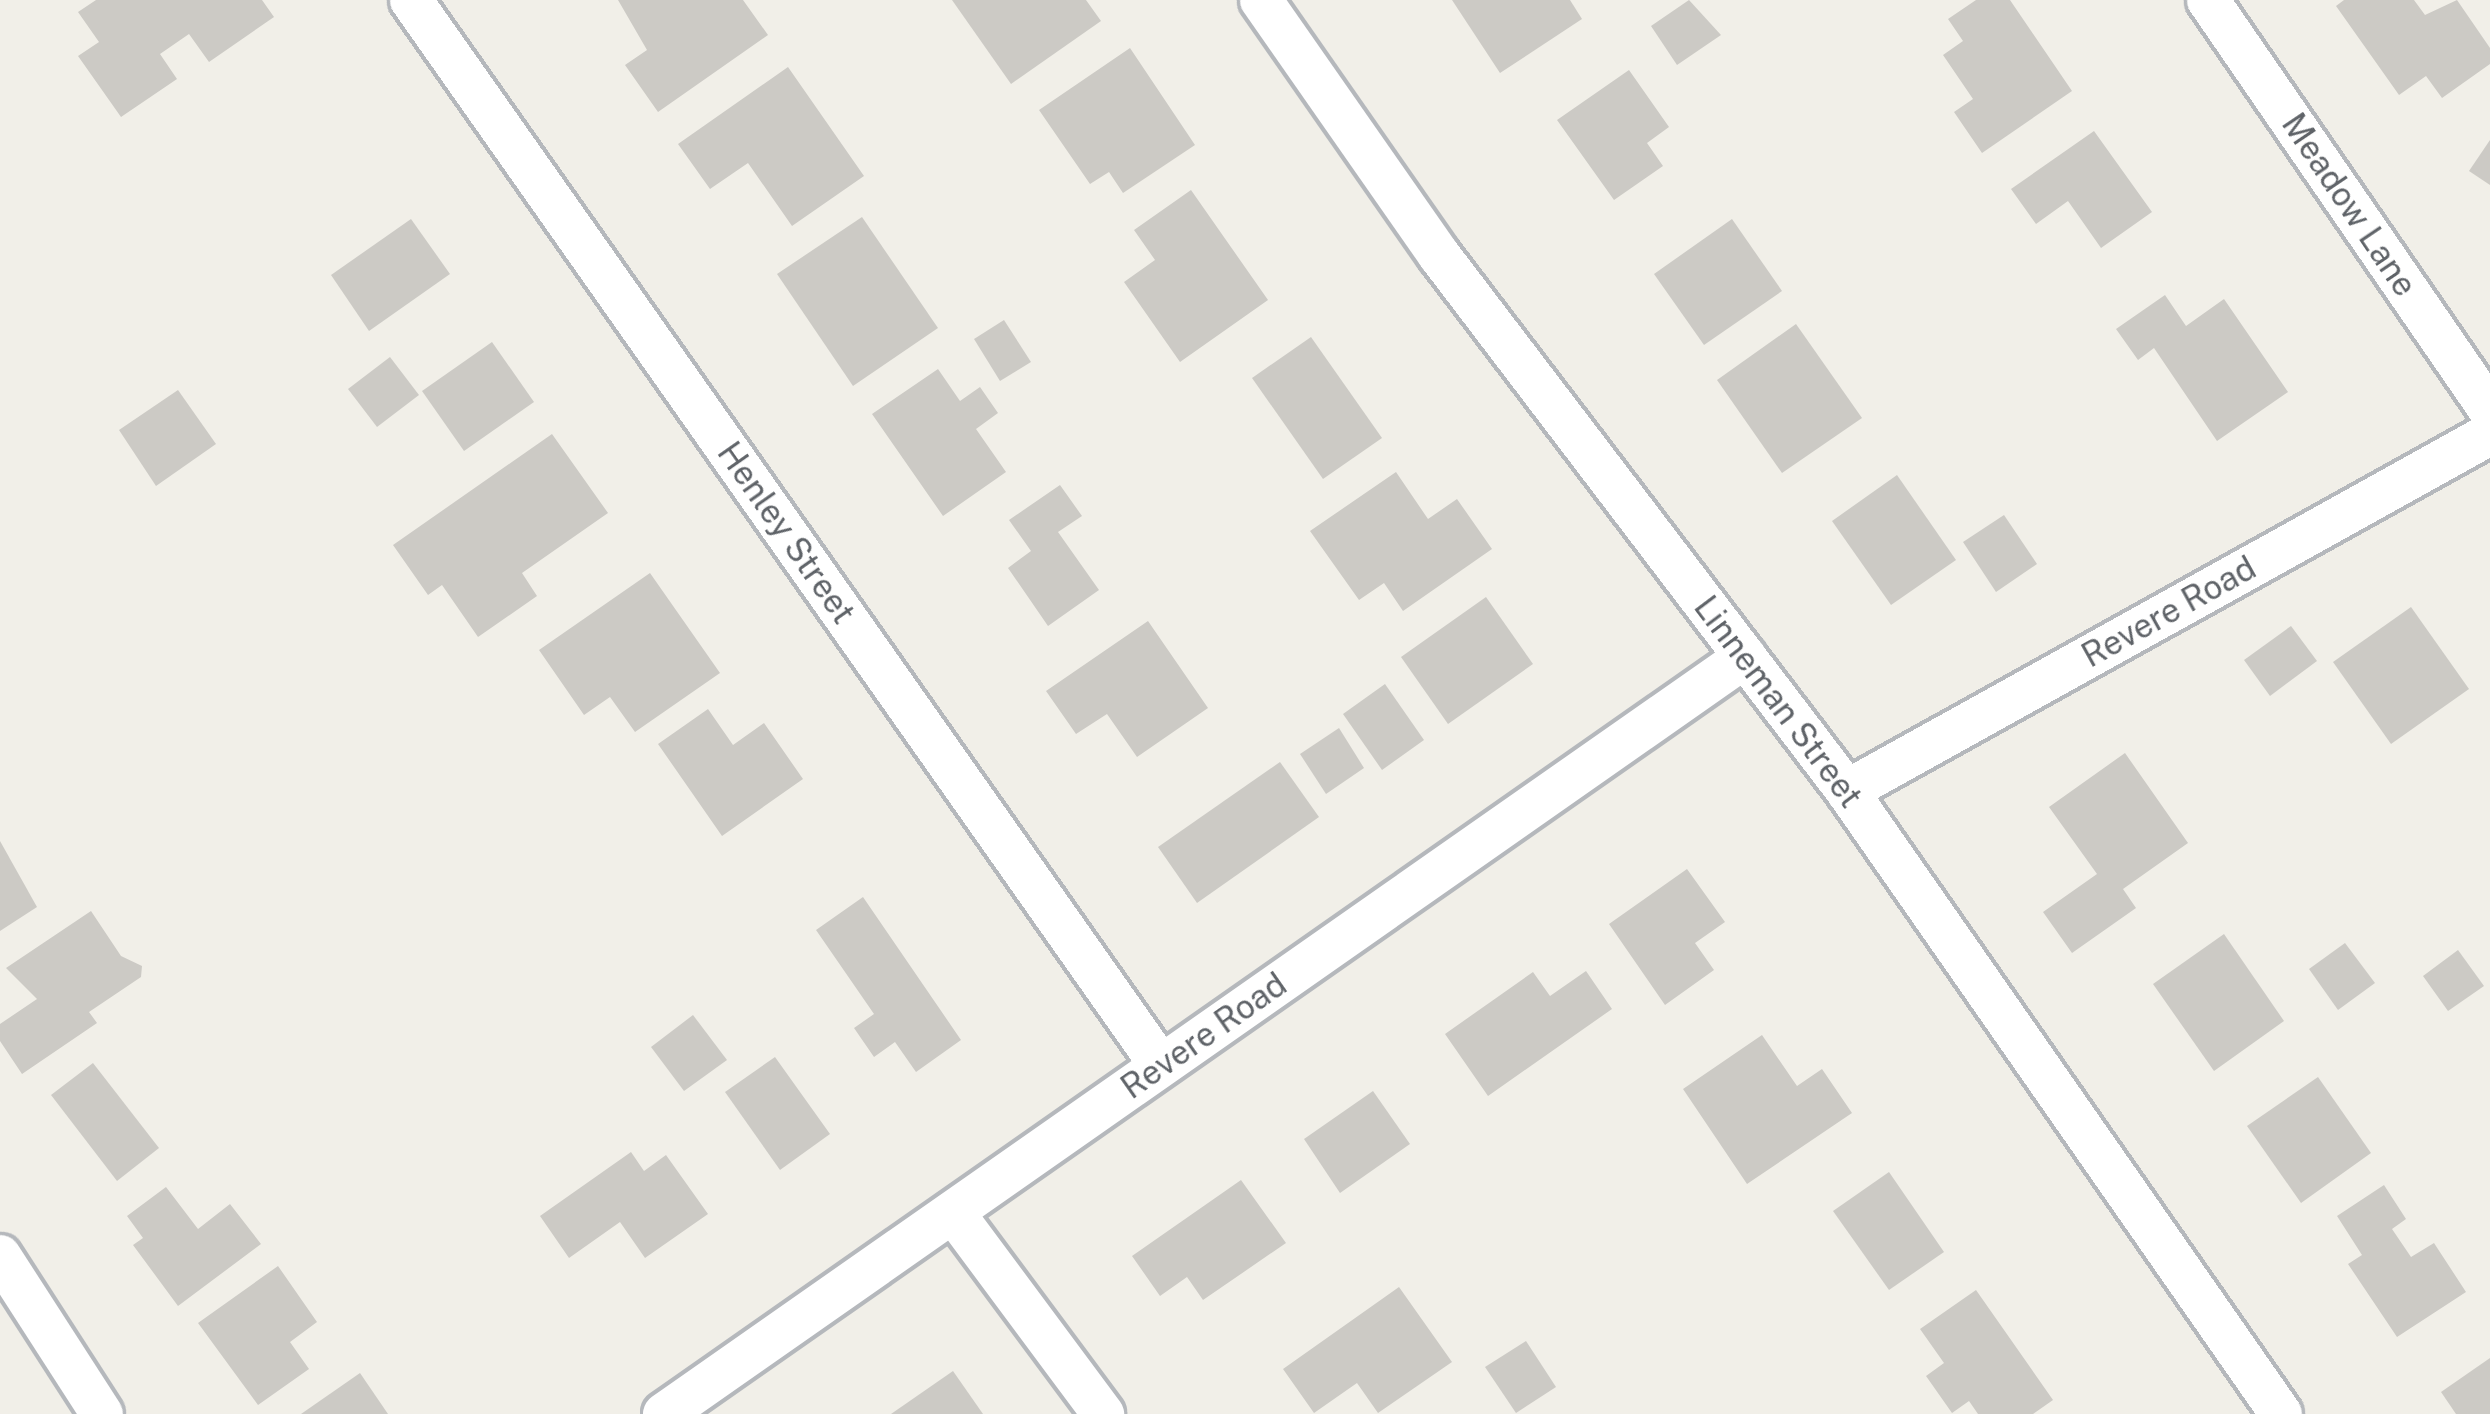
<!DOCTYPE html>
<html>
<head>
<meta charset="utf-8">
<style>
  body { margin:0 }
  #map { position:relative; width:2490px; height:1414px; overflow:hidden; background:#f1efe8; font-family:"Public Sans",sans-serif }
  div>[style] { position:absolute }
  .building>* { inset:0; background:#cccac5 }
  .roads { filter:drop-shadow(3px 0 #b5b8bc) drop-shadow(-3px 0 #b5b8bc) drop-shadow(0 3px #b5b8bc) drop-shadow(0 -3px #b5b8bc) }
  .street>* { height:42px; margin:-21px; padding:0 21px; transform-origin:21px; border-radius:21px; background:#fff }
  span { translate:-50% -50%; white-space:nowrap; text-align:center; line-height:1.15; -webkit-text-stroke:9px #fff; paint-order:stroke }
  .street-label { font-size:33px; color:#5f6368 }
</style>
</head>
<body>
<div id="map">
  <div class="building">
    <i style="clip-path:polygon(96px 0,262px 0,274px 17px,209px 62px,189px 34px,160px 54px,177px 79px,121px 117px,78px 56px,99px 42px,78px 12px)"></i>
    <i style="clip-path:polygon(618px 0,743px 0,768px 35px,658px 112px,625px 65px,647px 50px)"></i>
    <i style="clip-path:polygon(952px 0,1086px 0,1101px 21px,1011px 84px)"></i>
    <i style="clip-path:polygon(1452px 0,1570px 0,1582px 19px,1500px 73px)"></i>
    <i style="clip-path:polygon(1689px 0,1721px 35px,1677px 65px,1651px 26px)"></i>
    <i style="clip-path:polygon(1976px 0,2010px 0,2072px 91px,1982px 153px,1954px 112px,1973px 99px,1943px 55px,1963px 41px,1948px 19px)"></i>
    <i style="clip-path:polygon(2344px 0,2414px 0,2425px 15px,2457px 0,2490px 48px,2490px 64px,2442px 98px,2426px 76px,2399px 95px,2336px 6px)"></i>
    <i style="clip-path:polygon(1130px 48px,1195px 145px,1123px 193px,1109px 172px,1090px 184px,1039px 110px)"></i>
    <i style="clip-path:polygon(788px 67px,864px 176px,792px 226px,748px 163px,710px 189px,678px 144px)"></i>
    <i style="clip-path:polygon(1629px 70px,1669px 127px,1647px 143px,1663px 166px,1614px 200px,1557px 120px)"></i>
    <i style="clip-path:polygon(2094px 131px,2152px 212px,2101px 248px,2068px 201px,2036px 224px,2011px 189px)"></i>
    <i style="clip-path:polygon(2490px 140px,2490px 185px,2469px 171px)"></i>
    <i style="clip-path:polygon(1191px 190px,1268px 300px,1180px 362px,1124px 282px,1155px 260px,1134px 230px)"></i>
    <i style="clip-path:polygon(862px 217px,938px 328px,853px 386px,777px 274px)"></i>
    <i style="clip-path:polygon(411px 219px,450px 274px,369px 331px,331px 275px)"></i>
    <i style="clip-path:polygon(1732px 219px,1782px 291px,1704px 345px,1654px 274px)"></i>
    <i style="clip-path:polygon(2165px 295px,2186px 326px,2224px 299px,2288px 392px,2217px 441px,2154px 348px,2138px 360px,2116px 329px)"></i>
    <i style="clip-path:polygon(1004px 320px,1031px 362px,1000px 381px,974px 339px)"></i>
    <i style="clip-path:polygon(1796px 324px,1862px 418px,1782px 473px,1717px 380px)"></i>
    <i style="clip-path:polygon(1311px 337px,1382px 438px,1323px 479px,1252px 378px)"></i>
    <i style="clip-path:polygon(492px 342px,534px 402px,464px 451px,422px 391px)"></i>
    <i style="clip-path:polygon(390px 357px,419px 395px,377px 427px,348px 389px)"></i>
    <i style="clip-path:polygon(938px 369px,960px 401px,980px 387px,998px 413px,976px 429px,1006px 472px,943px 516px,872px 414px)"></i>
    <i style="clip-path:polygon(178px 390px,216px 444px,156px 486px,119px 430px)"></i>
    <i style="clip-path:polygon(552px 434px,608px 513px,522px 573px,537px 596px,478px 637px,442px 585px,428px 595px,393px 545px)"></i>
    <i style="clip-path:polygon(1396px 472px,1428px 519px,1457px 499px,1492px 549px,1403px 611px,1384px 583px,1359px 600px,1310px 531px)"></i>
    <i style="clip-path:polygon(1897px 475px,1956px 560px,1891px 605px,1832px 521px)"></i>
    <i style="clip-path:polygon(1060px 485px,1082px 516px,1058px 532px,1099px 590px,1048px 626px,1008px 568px,1031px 551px,1009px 520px)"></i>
    <i style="clip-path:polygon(2004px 515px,2037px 564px,1996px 592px,1963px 542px)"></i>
    <i style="clip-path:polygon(650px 573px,720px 673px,635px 732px,610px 697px,584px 715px,539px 650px)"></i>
    <i style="clip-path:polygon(1486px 597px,1533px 664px,1448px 724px,1401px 657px)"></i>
    <i style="clip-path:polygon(2411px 607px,2469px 689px,2391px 744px,2333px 662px)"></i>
    <i style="clip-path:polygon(1148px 621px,1208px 708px,1137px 757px,1107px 714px,1076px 734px,1046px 691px)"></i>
    <i style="clip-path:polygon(2291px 626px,2317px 661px,2270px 696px,2244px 660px)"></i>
    <i style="clip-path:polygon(1385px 684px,1424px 740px,1382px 770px,1343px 714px)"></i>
    <i style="clip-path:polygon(708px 709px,733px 745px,764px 723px,803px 779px,722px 836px,658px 744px)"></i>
    <i style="clip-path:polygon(1339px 728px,1364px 768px,1326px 794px,1300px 754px)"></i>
    <i style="clip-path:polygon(2125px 753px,2188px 843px,2123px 889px,2136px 908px,2072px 953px,2043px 912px,2097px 874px,2049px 807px)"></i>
    <i style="clip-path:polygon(1280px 762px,1319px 817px,1197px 903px,1158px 847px)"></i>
    <i style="clip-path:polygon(0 841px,37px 907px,0 931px)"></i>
    <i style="clip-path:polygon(1687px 869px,1725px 922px,1695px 943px,1714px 970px,1665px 1005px,1609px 924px)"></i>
    <i style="clip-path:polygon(863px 897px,961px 1040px,916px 1072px,895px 1042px,874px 1057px,854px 1028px,874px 1014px,816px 930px)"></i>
    <i style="clip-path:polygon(91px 911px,121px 956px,142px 966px,141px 977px,89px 1012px,97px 1023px,22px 1074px,0 1041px,0 1024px,37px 999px,6px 968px)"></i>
    <i style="clip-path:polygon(2224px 934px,2284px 1021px,2214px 1071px,2153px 984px)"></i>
    <i style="clip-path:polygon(2345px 943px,2375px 983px,2338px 1010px,2309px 969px)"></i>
    <i style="clip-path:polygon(2458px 950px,2484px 986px,2448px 1011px,2423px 976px)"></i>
    <i style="clip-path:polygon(1586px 971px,1612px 1009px,1488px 1096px,1445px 1034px,1533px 972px,1550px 996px)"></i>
    <i style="clip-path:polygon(693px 1015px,727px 1060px,684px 1091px,651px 1047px)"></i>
    <i style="clip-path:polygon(1762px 1035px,1797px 1086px,1822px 1069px,1852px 1113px,1747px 1184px,1683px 1089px)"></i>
    <i style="clip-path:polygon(775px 1057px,830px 1134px,780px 1170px,725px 1092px)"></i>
    <i style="clip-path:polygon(93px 1063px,159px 1148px,117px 1181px,51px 1095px)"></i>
    <i style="clip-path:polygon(2318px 1077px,2371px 1153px,2301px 1203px,2247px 1126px)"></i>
    <i style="clip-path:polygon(1373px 1091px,1410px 1144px,1340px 1193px,1304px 1139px)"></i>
    <i style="clip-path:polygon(631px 1152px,644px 1171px,666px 1155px,708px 1214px,645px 1258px,620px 1222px,569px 1258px,540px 1216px)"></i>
    <i style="clip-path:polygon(1889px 1172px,1944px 1252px,1889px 1290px,1833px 1211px)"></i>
    <i style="clip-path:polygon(1241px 1180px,1286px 1243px,1203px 1300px,1187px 1277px,1160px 1296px,1132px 1256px)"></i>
    <i style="clip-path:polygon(2384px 1185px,2406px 1219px,2392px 1229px,2411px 1257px,2434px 1243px,2466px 1292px,2397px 1337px,2348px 1264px,2362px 1255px,2337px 1216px)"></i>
    <i style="clip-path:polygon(166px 1187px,198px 1229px,230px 1204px,261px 1244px,178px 1306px,133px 1245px,143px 1238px,127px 1216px)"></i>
    <i style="clip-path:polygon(278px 1266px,317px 1322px,290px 1342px,309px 1369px,258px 1405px,198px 1323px)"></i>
    <i style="clip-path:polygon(1399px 1287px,1452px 1362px,1378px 1413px,1357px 1383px,1314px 1413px,1283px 1369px)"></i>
    <i style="clip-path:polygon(1976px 1290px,2053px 1400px,2033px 1414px,1978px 1414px,1969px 1401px,1952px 1413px,1926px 1376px,1944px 1363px,1920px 1329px)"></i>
    <i style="clip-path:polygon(1526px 1341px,1556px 1387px,1516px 1413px,1485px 1367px)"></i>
    <i style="clip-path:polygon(2490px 1358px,2490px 1414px,2456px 1414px,2441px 1392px)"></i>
    <i style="clip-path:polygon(953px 1371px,983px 1414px,891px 1414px)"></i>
    <i style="clip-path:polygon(360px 1373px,388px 1414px,301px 1414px)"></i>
  </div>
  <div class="roads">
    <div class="street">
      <i style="left:411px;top:0;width:1303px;rotate:54.87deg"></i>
      <i style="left:1261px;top:0;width:311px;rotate:55.1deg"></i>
      <i style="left:1439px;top:255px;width:674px;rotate:52.72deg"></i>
      <i style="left:1847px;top:791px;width:759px;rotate:55.14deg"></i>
      <i style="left:2208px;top:0;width:498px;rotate:55.5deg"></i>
      <i style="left:1847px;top:791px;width:735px;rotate:-29.04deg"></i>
      <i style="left:953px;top:1212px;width:252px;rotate:53.4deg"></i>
      <i style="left:0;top:1256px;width:188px;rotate:57.2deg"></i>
      <i style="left:664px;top:1414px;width:1320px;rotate:-35deg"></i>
    </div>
  </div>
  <div class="street-label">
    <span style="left:2349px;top:205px;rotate:56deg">Meadow Lane</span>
    <span style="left:786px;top:533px;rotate:55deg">Henley Street</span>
    <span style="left:2169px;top:612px;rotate:-29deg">Revere Road</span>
    <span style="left:1778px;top:702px;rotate:53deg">Linneman Street</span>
    <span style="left:1204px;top:1036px;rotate:-35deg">Revere Road</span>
  </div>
</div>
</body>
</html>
